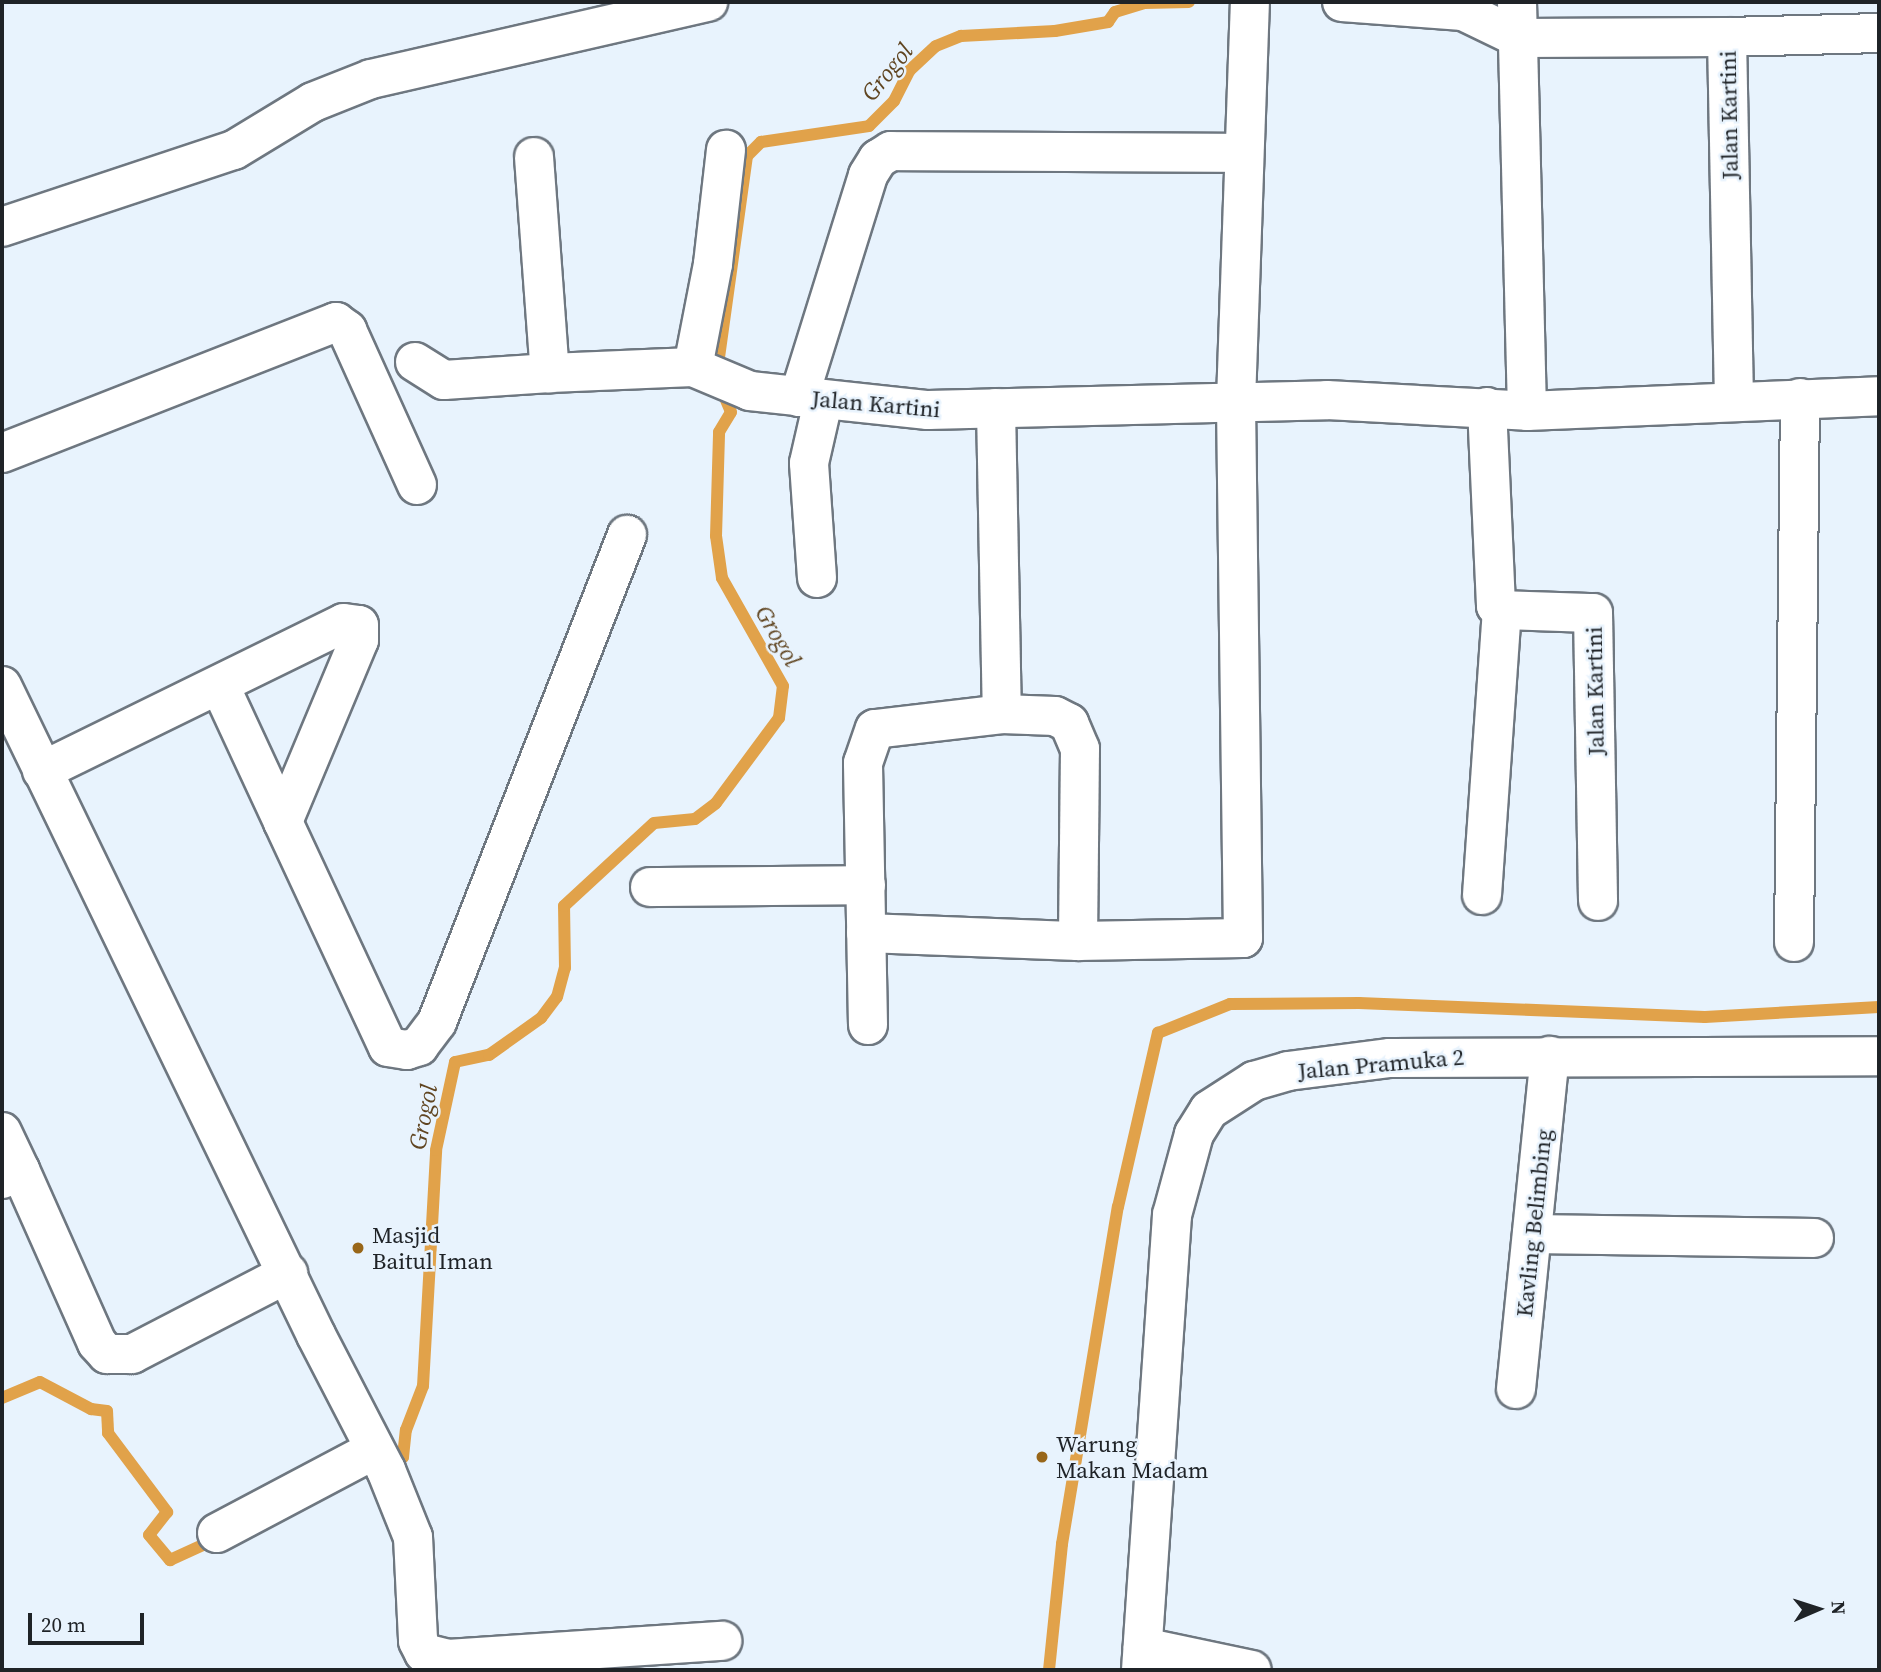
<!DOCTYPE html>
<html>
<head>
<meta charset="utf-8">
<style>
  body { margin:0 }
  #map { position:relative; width:1881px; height:1672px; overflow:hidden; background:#e8f3fd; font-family:"Source Serif 4",serif }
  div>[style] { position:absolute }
  .stream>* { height:12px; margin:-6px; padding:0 6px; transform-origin:6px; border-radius:6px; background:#e1a24a }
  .roads { filter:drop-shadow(2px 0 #6e7780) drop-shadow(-2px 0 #6e7780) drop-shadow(0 2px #6e7780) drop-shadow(0 -2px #6e7780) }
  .minor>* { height:38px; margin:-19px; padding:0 19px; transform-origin:19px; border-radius:19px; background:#fff }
  .secondary>* { height:38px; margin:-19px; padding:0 19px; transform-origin:19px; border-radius:19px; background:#fff }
  .dots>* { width:19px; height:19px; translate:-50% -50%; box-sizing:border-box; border:4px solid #e8f3fd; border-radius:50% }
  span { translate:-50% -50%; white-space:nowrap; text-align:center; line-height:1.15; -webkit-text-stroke:5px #e8f3fd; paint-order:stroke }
  .street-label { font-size:23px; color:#1f2327 }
  .poi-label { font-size:23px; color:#1f2327 }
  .left { translate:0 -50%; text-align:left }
  .water-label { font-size:24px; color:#604521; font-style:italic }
  .frame { position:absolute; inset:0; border:4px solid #1f2327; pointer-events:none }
  .north { position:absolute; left:1783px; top:1574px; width:70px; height:70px; -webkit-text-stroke:5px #e8f3fd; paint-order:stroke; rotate:87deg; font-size:19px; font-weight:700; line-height:28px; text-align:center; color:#1f2327 }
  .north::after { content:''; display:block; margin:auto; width:24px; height:32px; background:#1f2327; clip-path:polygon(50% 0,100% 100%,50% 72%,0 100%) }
  .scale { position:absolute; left:28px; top:1613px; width:116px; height:32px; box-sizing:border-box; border:4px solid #1f2327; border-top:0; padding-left:9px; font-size:21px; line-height:24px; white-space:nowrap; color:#1f2327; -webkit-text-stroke:5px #e8f3fd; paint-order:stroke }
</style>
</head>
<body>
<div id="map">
  <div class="stream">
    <i style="left:717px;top:372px;width:218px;rotate:-82.1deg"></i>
    <i style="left:747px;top:156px;width:20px;rotate:-45deg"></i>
    <i style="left:761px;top:142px;width:109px;rotate:-8.4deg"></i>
    <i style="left:869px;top:126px;width:35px;rotate:-45deg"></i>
    <i style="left:894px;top:101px;width:35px;rotate:-63deg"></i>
    <i style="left:910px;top:70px;width:35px;rotate:-43deg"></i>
    <i style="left:936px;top:46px;width:27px;rotate:-22deg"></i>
    <i style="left:961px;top:36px;width:94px;rotate:-3deg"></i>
    <i style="left:1055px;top:31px;width:54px;rotate:-9.6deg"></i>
    <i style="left:1108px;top:22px;width:12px;rotate:-55deg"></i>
    <i style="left:1115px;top:12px;width:30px;rotate:-17deg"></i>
    <i style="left:1144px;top:3px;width:45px;rotate:-1.3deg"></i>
    <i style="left:2px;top:1398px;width:41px;rotate:-22.8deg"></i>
    <i style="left:40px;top:1382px;width:58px;rotate:27.9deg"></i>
    <i style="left:91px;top:1409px;width:16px;rotate:7deg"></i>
    <i style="left:107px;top:1411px;width:22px;rotate:87deg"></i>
    <i style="left:108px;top:1433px;width:99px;rotate:53.2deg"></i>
    <i style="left:167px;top:1512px;width:29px;rotate:128deg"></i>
    <i style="left:149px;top:1535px;width:33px;rotate:50deg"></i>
    <i style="left:170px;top:1560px;width:53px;rotate:-24.6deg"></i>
    <i style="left:389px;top:1462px;width:15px;rotate:-20deg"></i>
    <i style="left:403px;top:1457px;width:27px;rotate:-84deg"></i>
    <i style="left:406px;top:1430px;width:47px;rotate:-68.9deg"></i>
    <i style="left:423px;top:1386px;width:236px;rotate:-86.8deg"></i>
    <i style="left:436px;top:1150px;width:90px;rotate:-77.8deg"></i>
    <i style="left:455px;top:1062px;width:35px;rotate:-12deg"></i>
    <i style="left:489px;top:1055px;width:64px;rotate:-35.4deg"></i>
    <i style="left:541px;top:1018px;width:26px;rotate:-53deg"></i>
    <i style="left:557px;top:997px;width:30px;rotate:-75deg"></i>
    <i style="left:565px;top:968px;width:62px;rotate:-90.9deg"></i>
    <i style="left:564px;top:906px;width:122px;rotate:-42.7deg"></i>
    <i style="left:654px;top:823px;width:41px;rotate:-5.6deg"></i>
    <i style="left:695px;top:819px;width:26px;rotate:-37deg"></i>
    <i style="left:716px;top:803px;width:106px;rotate:-53.5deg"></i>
    <i style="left:779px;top:718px;width:32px;rotate:-83deg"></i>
    <i style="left:783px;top:686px;width:124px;rotate:-119.5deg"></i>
    <i style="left:722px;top:578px;width:42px;rotate:-98.1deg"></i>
    <i style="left:716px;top:536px;width:104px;rotate:-88.3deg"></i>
    <i style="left:719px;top:432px;width:23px;rotate:-59deg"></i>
    <i style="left:731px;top:412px;width:25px;rotate:-113deg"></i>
    <i style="left:1049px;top:1670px;width:127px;rotate:-84.1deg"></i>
    <i style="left:1062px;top:1544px;width:342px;rotate:-80.6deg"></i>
    <i style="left:1118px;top:1207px;width:179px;rotate:-77.1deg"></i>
    <i style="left:1158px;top:1033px;width:78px;rotate:-21.9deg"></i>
    <i style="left:1230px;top:1004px;width:129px;rotate:-0.4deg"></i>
    <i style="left:1359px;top:1003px;width:346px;rotate:2.3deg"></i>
    <i style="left:1705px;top:1017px;width:174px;rotate:-3.3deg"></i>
  </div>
  <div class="roads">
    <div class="minor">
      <i style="left:1342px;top:2px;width:121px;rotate:4.3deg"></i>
      <i style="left:1463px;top:11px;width:62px;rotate:25.7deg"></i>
      <i style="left:1519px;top:38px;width:208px;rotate:-0.3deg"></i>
      <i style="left:1727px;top:37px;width:364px;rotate:88.9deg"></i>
      <i style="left:1517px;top:2px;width:409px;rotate:88.6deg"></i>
      <i style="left:1727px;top:37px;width:152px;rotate:-1.5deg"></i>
      <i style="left:534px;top:157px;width:217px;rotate:85.8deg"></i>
      <i style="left:550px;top:373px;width:143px;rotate:-2.4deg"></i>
      <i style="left:693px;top:367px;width:62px;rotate:22.8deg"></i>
      <i style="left:750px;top:391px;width:179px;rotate:6.1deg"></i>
      <i style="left:928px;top:410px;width:399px;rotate:-1.4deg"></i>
      <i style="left:1327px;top:400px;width:200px;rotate:3.1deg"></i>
      <i style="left:1527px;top:411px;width:352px;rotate:-2.4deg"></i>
      <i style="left:2px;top:227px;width:244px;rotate:-18.4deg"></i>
      <i style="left:234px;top:150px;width:92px;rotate:-31.3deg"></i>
      <i style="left:313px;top:102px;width:62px;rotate:-21.6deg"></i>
      <i style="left:371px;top:79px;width:346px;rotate:-12.9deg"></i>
      <i style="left:415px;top:362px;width:34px;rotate:32deg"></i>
      <i style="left:444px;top:380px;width:106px;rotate:-3.8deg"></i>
      <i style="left:693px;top:367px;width:105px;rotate:-79deg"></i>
      <i style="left:713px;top:264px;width:115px;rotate:-83.5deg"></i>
      <i style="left:799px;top:397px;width:232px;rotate:-72.7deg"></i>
      <i style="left:868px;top:175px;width:19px;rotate:-58deg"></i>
      <i style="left:878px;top:159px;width:15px;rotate:-32deg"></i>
      <i style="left:891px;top:151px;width:351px;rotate:0.3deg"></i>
      <i style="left:1487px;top:407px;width:199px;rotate:87.4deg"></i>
      <i style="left:1496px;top:606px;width:7px;rotate:34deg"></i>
      <i style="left:1502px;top:610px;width:91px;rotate:1.9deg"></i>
      <i style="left:1593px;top:613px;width:288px;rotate:89deg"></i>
      <i style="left:996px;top:408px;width:306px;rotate:88.9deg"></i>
      <i style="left:2px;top:453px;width:359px;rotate:-21.4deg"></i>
      <i style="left:336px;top:322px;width:14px;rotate:36deg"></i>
      <i style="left:347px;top:330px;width:170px;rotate:65.7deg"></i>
      <i style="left:817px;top:578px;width:115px;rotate:-94deg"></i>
      <i style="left:809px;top:463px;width:63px;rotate:-77.1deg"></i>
      <i style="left:2px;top:686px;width:721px;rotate:64.18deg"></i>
      <i style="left:316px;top:1335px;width:152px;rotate:62.6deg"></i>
      <i style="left:386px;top:1470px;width:72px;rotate:68.1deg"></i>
      <i style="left:413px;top:1537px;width:104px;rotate:87.2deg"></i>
      <i style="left:418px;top:1641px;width:13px;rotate:63deg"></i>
      <i style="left:424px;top:1653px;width:25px;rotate:14deg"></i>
      <i style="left:448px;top:1659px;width:275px;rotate:-3.8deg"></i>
      <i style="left:220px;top:686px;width:150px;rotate:65.1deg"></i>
      <i style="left:42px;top:771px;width:336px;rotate:-26.1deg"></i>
      <i style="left:344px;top:623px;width:15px;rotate:8deg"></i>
      <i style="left:359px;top:625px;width:15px;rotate:90deg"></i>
      <i style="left:359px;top:640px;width:197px;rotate:112.7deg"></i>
      <i style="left:283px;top:822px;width:248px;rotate:65deg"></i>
      <i style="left:388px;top:1047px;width:19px;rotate:9deg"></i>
      <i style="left:407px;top:1050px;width:13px;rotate:-18deg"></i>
      <i style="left:419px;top:1046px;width:30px;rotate:-53deg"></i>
      <i style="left:437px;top:1022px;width:523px;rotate:-68.69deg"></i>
      <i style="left:650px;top:887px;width:216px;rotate:-0.5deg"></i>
      <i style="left:1482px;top:895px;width:286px;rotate:-86deg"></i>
      <i style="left:866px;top:933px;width:212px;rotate:2.2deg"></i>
      <i style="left:1078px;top:941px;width:165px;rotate:-1deg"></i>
      <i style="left:1243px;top:938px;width:537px;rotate:-90.75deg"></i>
      <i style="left:1236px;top:401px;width:399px;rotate:-88deg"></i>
      <i style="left:1794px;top:942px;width:544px;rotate:-89.37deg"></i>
      <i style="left:868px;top:1025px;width:262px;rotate:-91.1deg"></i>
      <i style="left:863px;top:763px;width:36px;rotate:-71deg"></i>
      <i style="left:875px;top:729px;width:128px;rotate:-6.7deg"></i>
      <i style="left:1002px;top:714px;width:53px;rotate:2.2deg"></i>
      <i style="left:1055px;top:716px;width:16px;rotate:27deg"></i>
      <i style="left:1069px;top:723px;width:28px;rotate:67deg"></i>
      <i style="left:1080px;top:749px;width:192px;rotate:90.6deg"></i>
      <i style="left:2px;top:1132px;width:42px;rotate:64.7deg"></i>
      <i style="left:20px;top:1170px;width:20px;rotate:153deg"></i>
      <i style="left:20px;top:1170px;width:189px;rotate:66deg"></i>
      <i style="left:97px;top:1343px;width:15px;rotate:48deg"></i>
      <i style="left:107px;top:1354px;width:25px"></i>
      <i style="left:132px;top:1354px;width:176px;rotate:-27.4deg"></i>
      <i style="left:1532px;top:1234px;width:282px;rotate:0.8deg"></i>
      <i style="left:1516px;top:1389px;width:335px;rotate:-84.2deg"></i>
      <i style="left:217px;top:1533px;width:178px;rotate:-27.9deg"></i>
      <i style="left:1143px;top:1647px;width:111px;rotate:11.9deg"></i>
    </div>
    <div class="secondary">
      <i style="left:1141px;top:1670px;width:456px;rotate:-86.1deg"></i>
      <i style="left:1172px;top:1215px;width:84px;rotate:-74.8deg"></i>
      <i style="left:1194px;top:1134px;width:28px;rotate:-58deg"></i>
      <i style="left:1209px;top:1110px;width:54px;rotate:-32.8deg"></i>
      <i style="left:1254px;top:1081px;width:35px;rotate:-16deg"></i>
      <i style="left:1288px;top:1071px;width:103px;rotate:-7.3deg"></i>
      <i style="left:1390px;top:1058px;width:489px;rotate:-0.2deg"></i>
    </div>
  </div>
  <div class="dots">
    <i style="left:358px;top:1248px;background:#986619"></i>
    <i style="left:1042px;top:1457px;background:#986619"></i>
  </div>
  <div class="street-label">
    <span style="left:1729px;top:115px;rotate:-91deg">Jalan Kartini</span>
    <span style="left:876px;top:404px;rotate:5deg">Jalan Kartini</span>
    <span style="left:1595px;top:691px;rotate:-91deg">Jalan Kartini</span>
    <span style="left:1381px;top:1064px;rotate:-5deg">Jalan Pramuka 2</span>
    <span style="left:1534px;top:1223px;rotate:-84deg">Kavling Belimbing</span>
  </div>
  <div class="poi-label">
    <span class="left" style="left:372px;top:1248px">Masjid<br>Baitul Iman</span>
    <span class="left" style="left:1056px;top:1457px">Warung<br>Makan Madam</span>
  </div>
  <div class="water-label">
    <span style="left:887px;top:72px;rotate:-51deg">Grogol</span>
    <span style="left:778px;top:636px;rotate:60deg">Grogol</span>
    <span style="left:423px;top:1117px;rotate:-79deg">Grogol</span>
  </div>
  <div class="frame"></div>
  <div class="north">N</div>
  <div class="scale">20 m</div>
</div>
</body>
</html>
